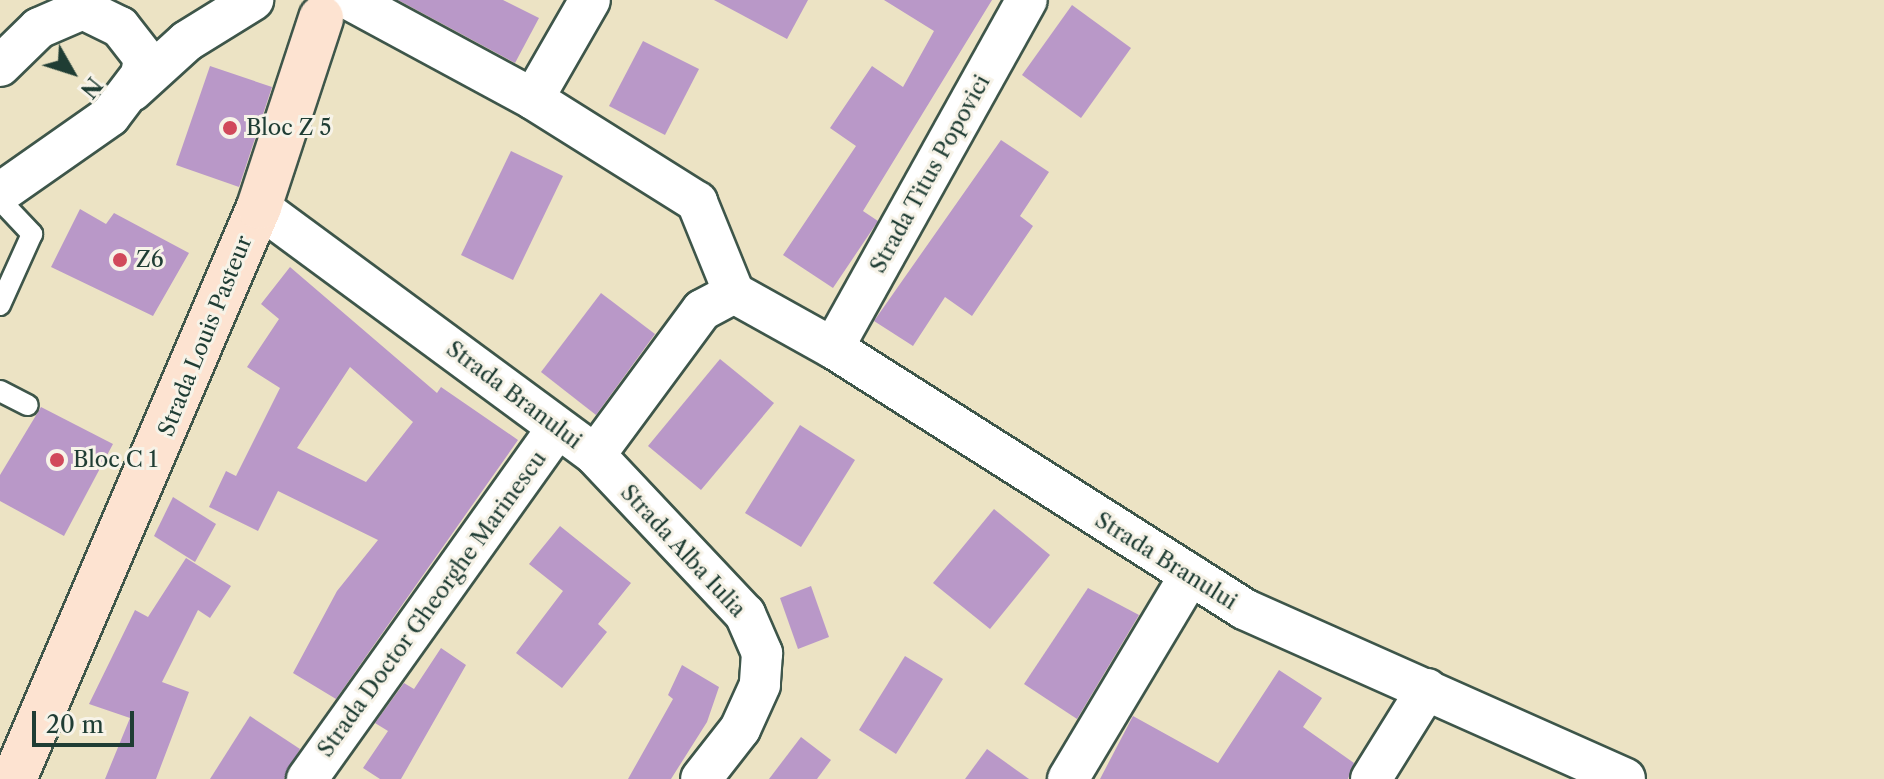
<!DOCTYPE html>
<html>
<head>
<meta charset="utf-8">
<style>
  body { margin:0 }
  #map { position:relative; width:1884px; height:779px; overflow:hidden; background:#ece3c4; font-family:"Libre Caslon Text",serif }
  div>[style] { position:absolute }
  .building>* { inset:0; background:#b998c8 }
  .roads { filter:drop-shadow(2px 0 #3e564a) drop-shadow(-2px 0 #3e564a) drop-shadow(0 2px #3e564a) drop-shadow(0 -2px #3e564a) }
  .service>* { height:20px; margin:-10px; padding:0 10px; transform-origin:10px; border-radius:10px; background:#fff }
  .minor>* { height:40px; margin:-20px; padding:0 20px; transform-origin:20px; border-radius:20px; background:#fff }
  .secondary>* { height:44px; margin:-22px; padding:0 22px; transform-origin:22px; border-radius:22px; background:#fde3d1 }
  .dots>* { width:22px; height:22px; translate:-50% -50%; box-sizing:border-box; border:4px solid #f7f3e8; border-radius:50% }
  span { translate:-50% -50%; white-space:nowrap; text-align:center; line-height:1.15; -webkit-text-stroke:6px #f7f3e8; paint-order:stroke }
  .poi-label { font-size:22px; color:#1f3d34 }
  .left { translate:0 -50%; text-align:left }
  .street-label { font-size:22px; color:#1f3d34 }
  .north { position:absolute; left:32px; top:32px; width:80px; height:80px; -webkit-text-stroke:6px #f7f3e8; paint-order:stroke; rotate:129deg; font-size:22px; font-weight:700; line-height:32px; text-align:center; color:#1f3d34 }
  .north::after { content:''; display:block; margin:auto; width:28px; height:36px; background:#1f3d34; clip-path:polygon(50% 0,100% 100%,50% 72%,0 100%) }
  .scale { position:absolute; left:32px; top:711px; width:102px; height:36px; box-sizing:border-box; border:4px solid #1f3d34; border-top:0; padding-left:10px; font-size:24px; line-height:28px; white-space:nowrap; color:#1f3d34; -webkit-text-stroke:6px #f7f3e8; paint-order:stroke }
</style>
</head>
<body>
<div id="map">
  <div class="building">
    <i style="clip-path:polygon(398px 0,503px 0,539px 18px,515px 63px)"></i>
    <i style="clip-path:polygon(714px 0,808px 0,787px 39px)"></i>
    <i style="clip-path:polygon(884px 0,992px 0,863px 211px,878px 221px,833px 288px,783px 255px,856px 146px,830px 128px,872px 66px,903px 87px,934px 31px)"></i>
    <i style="clip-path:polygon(1072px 5px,1131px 48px,1081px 118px,1022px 75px)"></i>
    <i style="clip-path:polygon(643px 41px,699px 69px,665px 135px,609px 106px)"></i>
    <i style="clip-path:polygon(210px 66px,272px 87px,239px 187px,176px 165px)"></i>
    <i style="clip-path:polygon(1001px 140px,1049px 172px,1020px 216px,1033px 226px,972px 316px,945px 297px,913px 346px,874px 321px)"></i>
    <i style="clip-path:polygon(511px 151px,563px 176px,513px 280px,461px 255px)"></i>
    <i style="clip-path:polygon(80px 209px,106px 224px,114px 213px,189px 253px,153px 316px,51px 267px)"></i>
    <i style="clip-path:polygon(evenodd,290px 267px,437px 393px,441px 387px,518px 440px,336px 699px,293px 673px,337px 591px,378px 540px,278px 491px,258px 531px,209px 507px,226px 471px,236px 476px,280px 388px,247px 367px,279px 319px,261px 304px,290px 267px,350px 367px,413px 422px,366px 482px,297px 448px,350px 367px)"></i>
    <i style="clip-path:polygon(601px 293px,655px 334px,596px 415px,541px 372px)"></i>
    <i style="clip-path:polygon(720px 359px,774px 403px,701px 490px,648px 446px)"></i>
    <i style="clip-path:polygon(41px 407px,113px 444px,64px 536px,0 501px,0 475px)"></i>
    <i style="clip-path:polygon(800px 425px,855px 460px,801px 547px,745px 513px)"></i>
    <i style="clip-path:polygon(173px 497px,216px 524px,195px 562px,154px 536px)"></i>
    <i style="clip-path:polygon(994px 509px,1050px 555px,990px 629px,933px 583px)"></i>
    <i style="clip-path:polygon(560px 526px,631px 583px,598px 624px,607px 632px,562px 688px,516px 653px,563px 591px,529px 564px)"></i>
    <i style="clip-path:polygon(186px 558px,231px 586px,210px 618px,198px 610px,162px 682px,189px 692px,156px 779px,105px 779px,130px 718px,89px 704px,135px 610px,148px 617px)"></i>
    <i style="clip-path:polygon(811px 586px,829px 637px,798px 649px,780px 598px)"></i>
    <i style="clip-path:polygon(1088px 588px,1139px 615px,1077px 719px,1024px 684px)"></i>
    <i style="clip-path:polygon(441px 648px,466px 665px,401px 779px,380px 779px,363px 768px,388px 731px,375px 723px,404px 683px,414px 689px)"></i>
    <i style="clip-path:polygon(905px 656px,943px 679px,896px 754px,859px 730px)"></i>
    <i style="clip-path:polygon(682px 665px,719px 687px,707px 722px,671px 779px,628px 779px,673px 699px,668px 695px)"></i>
    <i style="clip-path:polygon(1279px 670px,1322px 698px,1303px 727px,1354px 763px,1348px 779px,1100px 779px,1133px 716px,1218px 763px)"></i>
    <i style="clip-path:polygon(250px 716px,300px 749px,284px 779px,210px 779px)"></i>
    <i style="clip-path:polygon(801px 737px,831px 760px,817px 779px,769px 779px)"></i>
    <i style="clip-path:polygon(987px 749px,1029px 779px,965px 779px)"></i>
  </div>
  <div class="roads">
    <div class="service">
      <i style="left:0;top:200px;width:47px;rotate:46.7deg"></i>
      <i style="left:32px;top:234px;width:78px;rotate:114.3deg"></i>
      <i style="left:0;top:391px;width:31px;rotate:27deg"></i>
    </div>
    <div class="minor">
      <i style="left:350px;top:0;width:208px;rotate:28.4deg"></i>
      <i style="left:533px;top:99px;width:194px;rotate:32.1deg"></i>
      <i style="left:697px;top:202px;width:98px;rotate:67.9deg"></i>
      <i style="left:0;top:66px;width:54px;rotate:-44.3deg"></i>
      <i style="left:39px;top:28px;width:48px;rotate:-23.4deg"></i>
      <i style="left:83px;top:9px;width:41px;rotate:25.9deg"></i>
      <i style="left:120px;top:27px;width:39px;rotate:52deg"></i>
      <i style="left:144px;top:58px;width:17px;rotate:100deg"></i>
      <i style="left:141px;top:75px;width:51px;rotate:127.1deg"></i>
      <i style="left:110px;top:116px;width:134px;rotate:145deg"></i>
      <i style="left:132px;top:91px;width:74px;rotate:-42.3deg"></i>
      <i style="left:187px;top:41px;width:78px;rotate:-31.8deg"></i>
      <i style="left:533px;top:99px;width:114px;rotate:-60.1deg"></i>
      <i style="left:259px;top:207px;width:418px;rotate:36.4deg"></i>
      <i style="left:595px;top:455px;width:219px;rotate:46.7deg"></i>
      <i style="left:745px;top:614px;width:43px;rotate:66.4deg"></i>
      <i style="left:762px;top:653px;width:32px;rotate:94deg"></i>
      <i style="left:760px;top:685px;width:48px;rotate:114.4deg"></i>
      <i style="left:740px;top:729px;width:63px;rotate:128deg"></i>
      <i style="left:833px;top:348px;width:398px;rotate:-60.9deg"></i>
      <i style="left:595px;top:455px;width:180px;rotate:-53.6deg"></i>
      <i style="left:702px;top:310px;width:36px;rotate:-28deg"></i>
      <i style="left:734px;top:293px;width:113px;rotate:29.1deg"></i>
      <i style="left:833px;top:348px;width:487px;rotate:32.4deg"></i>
      <i style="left:1244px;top:609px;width:417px;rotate:24deg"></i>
      <i style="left:307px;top:779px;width:430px;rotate:-54.5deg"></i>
      <i style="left:1068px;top:779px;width:238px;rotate:-59.1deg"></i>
      <i style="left:1371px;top:779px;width:106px;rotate:-58.1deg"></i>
    </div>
    <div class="secondary">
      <i style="left:14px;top:779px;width:622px;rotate:-66.81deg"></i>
      <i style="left:259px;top:207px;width:199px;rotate:-71.8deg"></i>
    </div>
  </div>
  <div class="dots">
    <i style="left:230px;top:128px;background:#d1495b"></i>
    <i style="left:120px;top:260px;background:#d1495b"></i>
    <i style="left:57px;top:460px;background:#d1495b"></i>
  </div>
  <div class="poi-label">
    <span class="left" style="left:246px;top:128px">Bloc Z 5</span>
    <span class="left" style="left:136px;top:260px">Z6</span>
    <span class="left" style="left:73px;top:460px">Bloc C 1</span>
  </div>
  <div class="street-label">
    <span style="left:930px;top:174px;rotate:-61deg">Strada Titus Popovici</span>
    <span style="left:205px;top:336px;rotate:-68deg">Strada Louis Pasteur</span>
    <span style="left:514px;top:395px;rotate:37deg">Strada Branului</span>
    <span style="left:683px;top:551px;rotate:47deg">Strada Alba Iulia</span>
    <span style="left:1166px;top:561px;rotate:32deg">Strada Branului</span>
    <span style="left:432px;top:604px;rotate:-54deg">Strada Doctor Gheorghe Marinescu</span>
  </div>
  <div class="north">N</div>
  <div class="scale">20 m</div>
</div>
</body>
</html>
